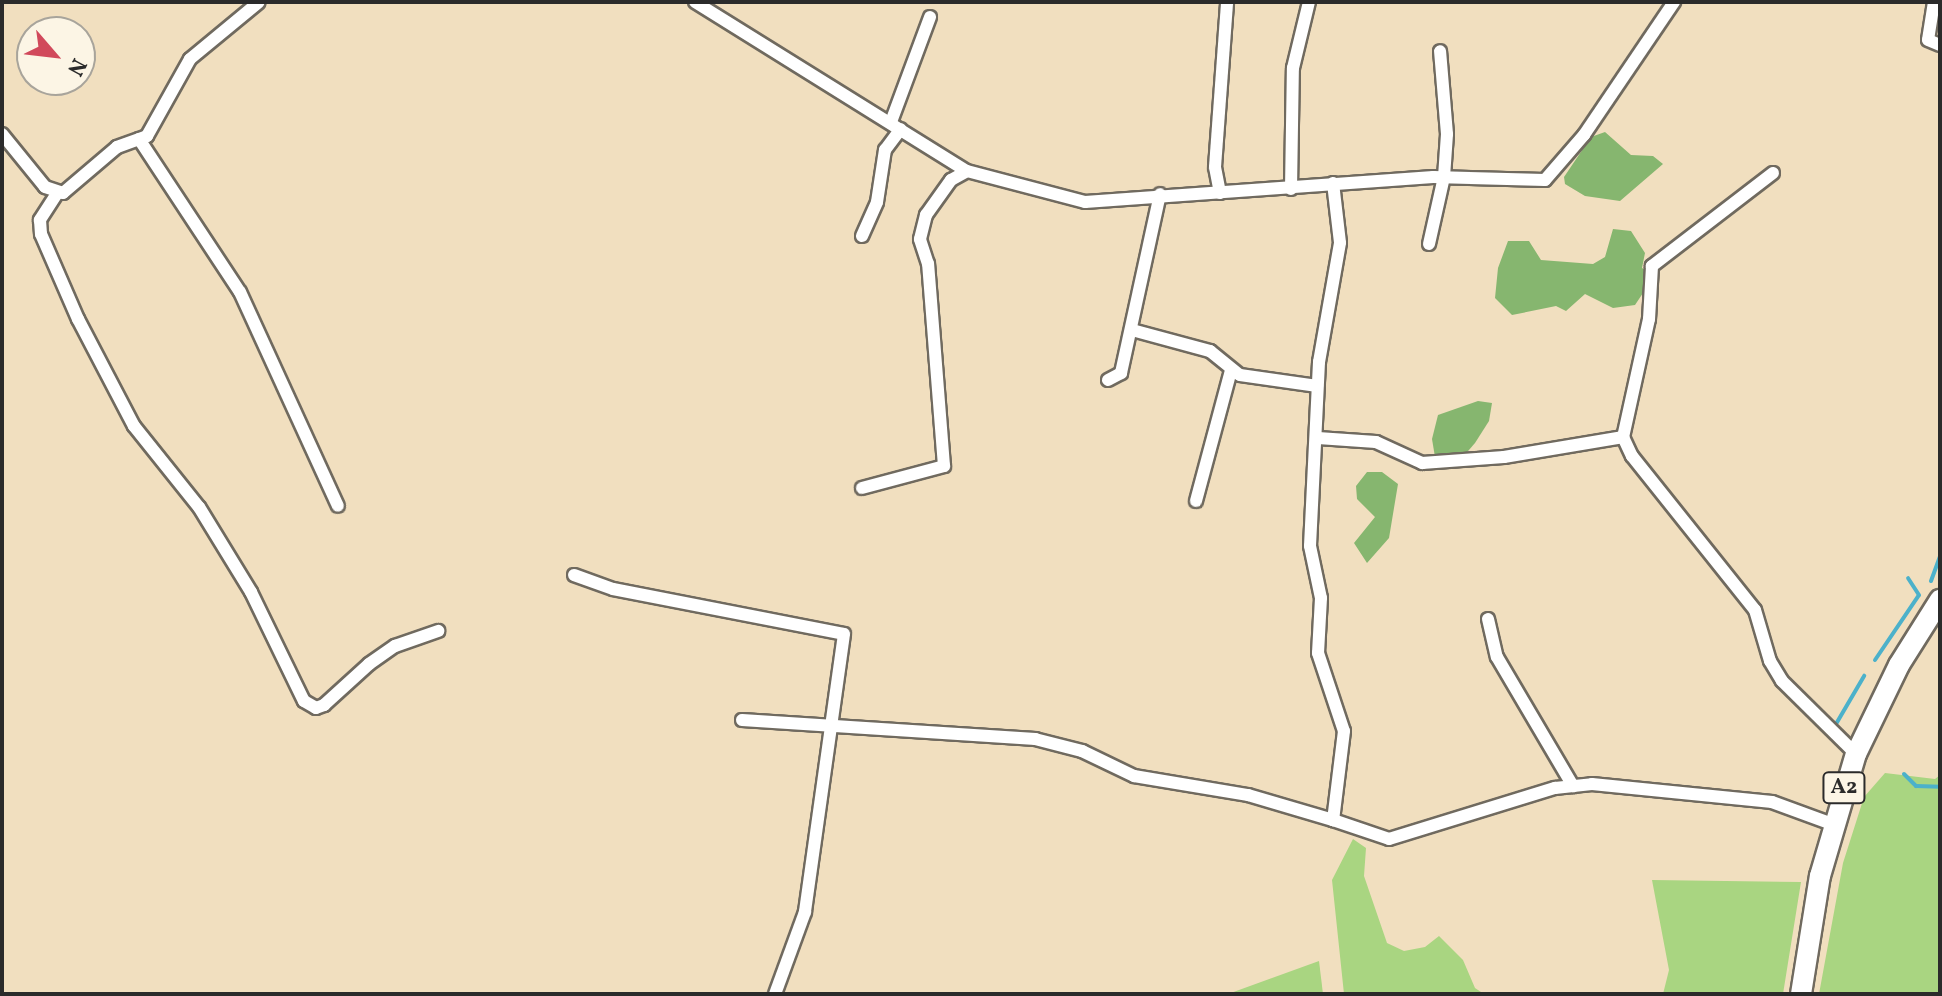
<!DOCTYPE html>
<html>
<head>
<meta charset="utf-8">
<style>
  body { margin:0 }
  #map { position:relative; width:1942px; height:996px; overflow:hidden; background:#f1dfbf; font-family:Vollkorn,serif }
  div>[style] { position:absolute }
  .green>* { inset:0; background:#a9d581 }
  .forest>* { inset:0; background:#86b66f }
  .stream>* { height:4px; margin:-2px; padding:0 2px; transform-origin:2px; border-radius:2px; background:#4cb1ca }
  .roads { filter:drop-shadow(2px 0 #706a5f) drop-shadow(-2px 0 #706a5f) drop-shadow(0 2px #706a5f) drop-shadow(0 -2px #706a5f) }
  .street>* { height:12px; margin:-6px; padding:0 6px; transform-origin:6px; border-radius:6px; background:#fff }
  .primary>* { height:20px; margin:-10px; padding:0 10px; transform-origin:10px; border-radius:10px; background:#fff }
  span { translate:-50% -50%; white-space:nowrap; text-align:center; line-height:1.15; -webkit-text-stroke:8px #fcf5e5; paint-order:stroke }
  .shield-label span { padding:2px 6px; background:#fcf5e5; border:2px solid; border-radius:6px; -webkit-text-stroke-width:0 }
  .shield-label { font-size:22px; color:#2b2b2b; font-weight:700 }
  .frame { position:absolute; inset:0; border:4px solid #2b2b2b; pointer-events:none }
  .north { position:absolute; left:16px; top:16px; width:80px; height:80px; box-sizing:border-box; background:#fcf5e5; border:2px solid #a8a49b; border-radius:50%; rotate:118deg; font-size:22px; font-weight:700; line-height:32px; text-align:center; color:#2b2b2b }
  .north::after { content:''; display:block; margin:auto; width:28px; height:36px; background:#d1495b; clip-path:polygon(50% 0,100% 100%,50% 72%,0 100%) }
</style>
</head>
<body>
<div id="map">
  <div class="green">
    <i style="clip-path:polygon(1885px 773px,1935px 779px,1940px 775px,1940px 994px,1819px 994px,1843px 863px,1864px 797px)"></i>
    <i style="clip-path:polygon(1353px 839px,1366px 848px,1364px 876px,1387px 943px,1404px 951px,1425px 947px,1439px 936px,1463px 960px,1475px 988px,1484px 994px,1344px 994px,1332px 880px)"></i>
    <i style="clip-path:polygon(1652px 880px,1801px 882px,1783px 994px,1663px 994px,1669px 970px)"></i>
    <i style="clip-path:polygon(1319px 961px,1323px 994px,1228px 994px)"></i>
  </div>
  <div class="forest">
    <i style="clip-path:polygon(1605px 132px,1631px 155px,1653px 156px,1663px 164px,1620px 201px,1585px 196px,1565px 184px,1564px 177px,1591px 137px)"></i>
    <i style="clip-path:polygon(1613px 229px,1631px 231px,1645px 253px,1642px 268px,1655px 275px,1635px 305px,1613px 308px,1585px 294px,1566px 311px,1556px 306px,1512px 315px,1495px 298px,1498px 268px,1508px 241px,1529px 241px,1541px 260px,1593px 264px,1605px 257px)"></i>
    <i style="clip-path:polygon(1478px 401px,1492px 403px,1489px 421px,1475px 443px,1462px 458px,1435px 457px,1432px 439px,1438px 415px)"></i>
    <i style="clip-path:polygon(1367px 472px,1382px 472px,1398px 484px,1389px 538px,1367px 563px,1354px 543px,1375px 517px,1357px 499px,1356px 486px)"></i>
  </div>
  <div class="stream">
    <i style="left:1931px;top:581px;width:27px;rotate:-70deg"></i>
    <i style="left:1875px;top:660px;width:78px;rotate:-55.9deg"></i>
    <i style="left:1919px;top:595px;width:20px;rotate:-123deg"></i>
    <i style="left:1836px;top:724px;width:56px;rotate:-59.7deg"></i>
    <i style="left:1904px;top:774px;width:17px;rotate:45deg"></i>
    <i style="left:1916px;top:786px;width:24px;rotate:2deg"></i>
  </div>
  <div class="roads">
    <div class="street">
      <i style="left:695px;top:2px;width:320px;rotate:31.9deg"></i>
      <i style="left:967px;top:171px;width:122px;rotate:14.7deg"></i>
      <i style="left:1085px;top:202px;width:349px;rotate:-4.1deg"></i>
      <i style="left:1433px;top:177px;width:112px;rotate:1.5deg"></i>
      <i style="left:1545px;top:180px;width:60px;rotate:-49.1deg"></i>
      <i style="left:1584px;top:135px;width:161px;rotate:-55.9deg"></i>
      <i style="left:1934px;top:2px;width:38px;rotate:99deg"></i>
      <i style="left:1928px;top:40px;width:13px;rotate:23deg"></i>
      <i style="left:891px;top:122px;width:112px;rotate:-69.6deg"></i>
      <i style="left:2px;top:134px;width:68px;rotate:50.9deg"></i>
      <i style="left:45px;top:187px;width:19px;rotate:18deg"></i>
      <i style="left:63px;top:193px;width:71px;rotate:-40.4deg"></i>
      <i style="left:117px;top:147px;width:32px;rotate:-20deg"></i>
      <i style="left:147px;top:136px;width:88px;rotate:-60.8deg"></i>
      <i style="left:190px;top:59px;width:89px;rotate:-39.6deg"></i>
      <i style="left:139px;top:139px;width:183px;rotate:56.6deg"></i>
      <i style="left:240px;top:292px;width:235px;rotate:65.4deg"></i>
      <i style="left:1773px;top:173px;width:153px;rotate:142.5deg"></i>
      <i style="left:1652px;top:266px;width:53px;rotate:93.2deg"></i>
      <i style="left:1649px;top:319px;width:121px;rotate:102.4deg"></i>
      <i style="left:1623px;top:437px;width:21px;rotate:65deg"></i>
      <i style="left:1632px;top:456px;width:197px;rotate:51.4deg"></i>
      <i style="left:1755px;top:610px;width:53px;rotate:73.6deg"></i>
      <i style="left:1770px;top:661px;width:23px;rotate:59deg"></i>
      <i style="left:1782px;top:681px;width:104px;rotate:44.6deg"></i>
      <i style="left:1333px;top:183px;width:60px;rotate:83.3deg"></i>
      <i style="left:1340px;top:243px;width:121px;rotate:100deg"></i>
      <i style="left:1319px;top:362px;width:184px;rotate:92.8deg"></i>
      <i style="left:1310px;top:546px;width:53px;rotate:78.1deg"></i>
      <i style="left:1321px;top:598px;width:55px;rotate:93.1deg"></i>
      <i style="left:1318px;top:653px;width:82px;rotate:71.6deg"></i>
      <i style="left:1344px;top:731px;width:90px;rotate:97deg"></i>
      <i style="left:1333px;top:820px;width:59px;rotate:18.7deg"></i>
      <i style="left:1389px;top:839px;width:174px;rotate:-17.1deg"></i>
      <i style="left:1555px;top:788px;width:37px;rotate:-6deg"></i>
      <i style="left:1592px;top:784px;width:181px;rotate:5.7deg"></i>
      <i style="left:1772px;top:802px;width:64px;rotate:20.1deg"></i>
      <i style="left:1291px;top:189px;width:121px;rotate:-89.1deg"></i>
      <i style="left:1293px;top:68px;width:68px;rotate:-76.4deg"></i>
      <i style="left:1220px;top:193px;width:26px;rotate:-101deg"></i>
      <i style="left:1215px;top:167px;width:165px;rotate:-85.8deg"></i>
      <i style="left:56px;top:195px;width:30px;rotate:123deg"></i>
      <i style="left:40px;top:220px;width:14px;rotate:86deg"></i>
      <i style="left:41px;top:234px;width:93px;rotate:66.5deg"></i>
      <i style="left:78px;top:319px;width:121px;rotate:62.4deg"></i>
      <i style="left:134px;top:426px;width:104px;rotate:51.3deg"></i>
      <i style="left:199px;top:507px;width:100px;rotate:58.5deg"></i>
      <i style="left:251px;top:592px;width:121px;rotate:64.1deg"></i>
      <i style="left:304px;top:701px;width:14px;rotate:30deg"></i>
      <i style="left:316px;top:708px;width:9px;rotate:-21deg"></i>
      <i style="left:324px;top:705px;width:61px;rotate:-42.3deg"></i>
      <i style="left:369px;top:664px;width:32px;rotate:-35deg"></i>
      <i style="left:395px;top:646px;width:46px;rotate:-19.2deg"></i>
      <i style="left:862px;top:236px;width:37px;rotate:-66deg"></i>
      <i style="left:877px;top:202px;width:53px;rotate:-81.3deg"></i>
      <i style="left:885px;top:150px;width:26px;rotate:-53deg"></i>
      <i style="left:1429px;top:244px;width:69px;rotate:-77.4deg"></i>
      <i style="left:1444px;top:177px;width:43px;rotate:-86deg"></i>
      <i style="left:1447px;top:134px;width:83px;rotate:-94.8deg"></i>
      <i style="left:1132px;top:330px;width:81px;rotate:15.1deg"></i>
      <i style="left:1210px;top:351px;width:38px;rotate:39deg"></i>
      <i style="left:1240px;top:375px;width:78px;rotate:8.1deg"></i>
      <i style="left:1108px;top:380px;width:15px;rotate:-28deg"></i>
      <i style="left:1121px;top:373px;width:183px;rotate:-77.7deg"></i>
      <i style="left:1318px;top:438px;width:58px;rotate:3.9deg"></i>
      <i style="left:1376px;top:442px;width:51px;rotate:24.5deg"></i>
      <i style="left:1422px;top:463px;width:82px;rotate:-4.2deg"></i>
      <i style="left:1504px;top:457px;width:121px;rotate:-9.5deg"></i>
      <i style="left:862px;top:488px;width:85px;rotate:-15deg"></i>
      <i style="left:944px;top:466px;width:203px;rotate:-94.5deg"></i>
      <i style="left:928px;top:264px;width:26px;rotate:-108deg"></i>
      <i style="left:920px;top:239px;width:25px;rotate:-76deg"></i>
      <i style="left:926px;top:215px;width:43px;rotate:-54.5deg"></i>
      <i style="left:951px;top:180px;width:18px;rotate:-29deg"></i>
      <i style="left:1196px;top:501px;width:136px;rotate:-75deg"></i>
      <i style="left:574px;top:575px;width:41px;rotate:19.7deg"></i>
      <i style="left:613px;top:589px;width:235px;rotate:11deg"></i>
      <i style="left:844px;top:634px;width:281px;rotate:98deg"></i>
      <i style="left:805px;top:912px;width:87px;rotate:110.1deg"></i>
      <i style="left:1488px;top:619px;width:39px;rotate:77deg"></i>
      <i style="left:1497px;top:657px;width:150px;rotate:59.5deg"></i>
      <i style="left:742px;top:720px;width:294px;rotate:3.7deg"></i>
      <i style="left:1035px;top:739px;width:49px;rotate:14.3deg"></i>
      <i style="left:1082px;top:751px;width:58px;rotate:25.7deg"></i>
      <i style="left:1134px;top:776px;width:116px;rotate:9.5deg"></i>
      <i style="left:1248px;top:795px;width:89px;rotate:16.4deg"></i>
    </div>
    <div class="primary">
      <i style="left:1801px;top:994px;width:120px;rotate:-80.9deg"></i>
      <i style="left:1820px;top:876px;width:127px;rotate:-73.6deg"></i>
      <i style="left:1856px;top:754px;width:99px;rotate:-64.2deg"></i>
      <i style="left:1899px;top:665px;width:77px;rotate:-57.8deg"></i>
    </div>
  </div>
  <div class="shield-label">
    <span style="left:1844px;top:788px">A2</span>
  </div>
  <div class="frame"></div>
  <div class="north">N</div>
</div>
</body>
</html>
